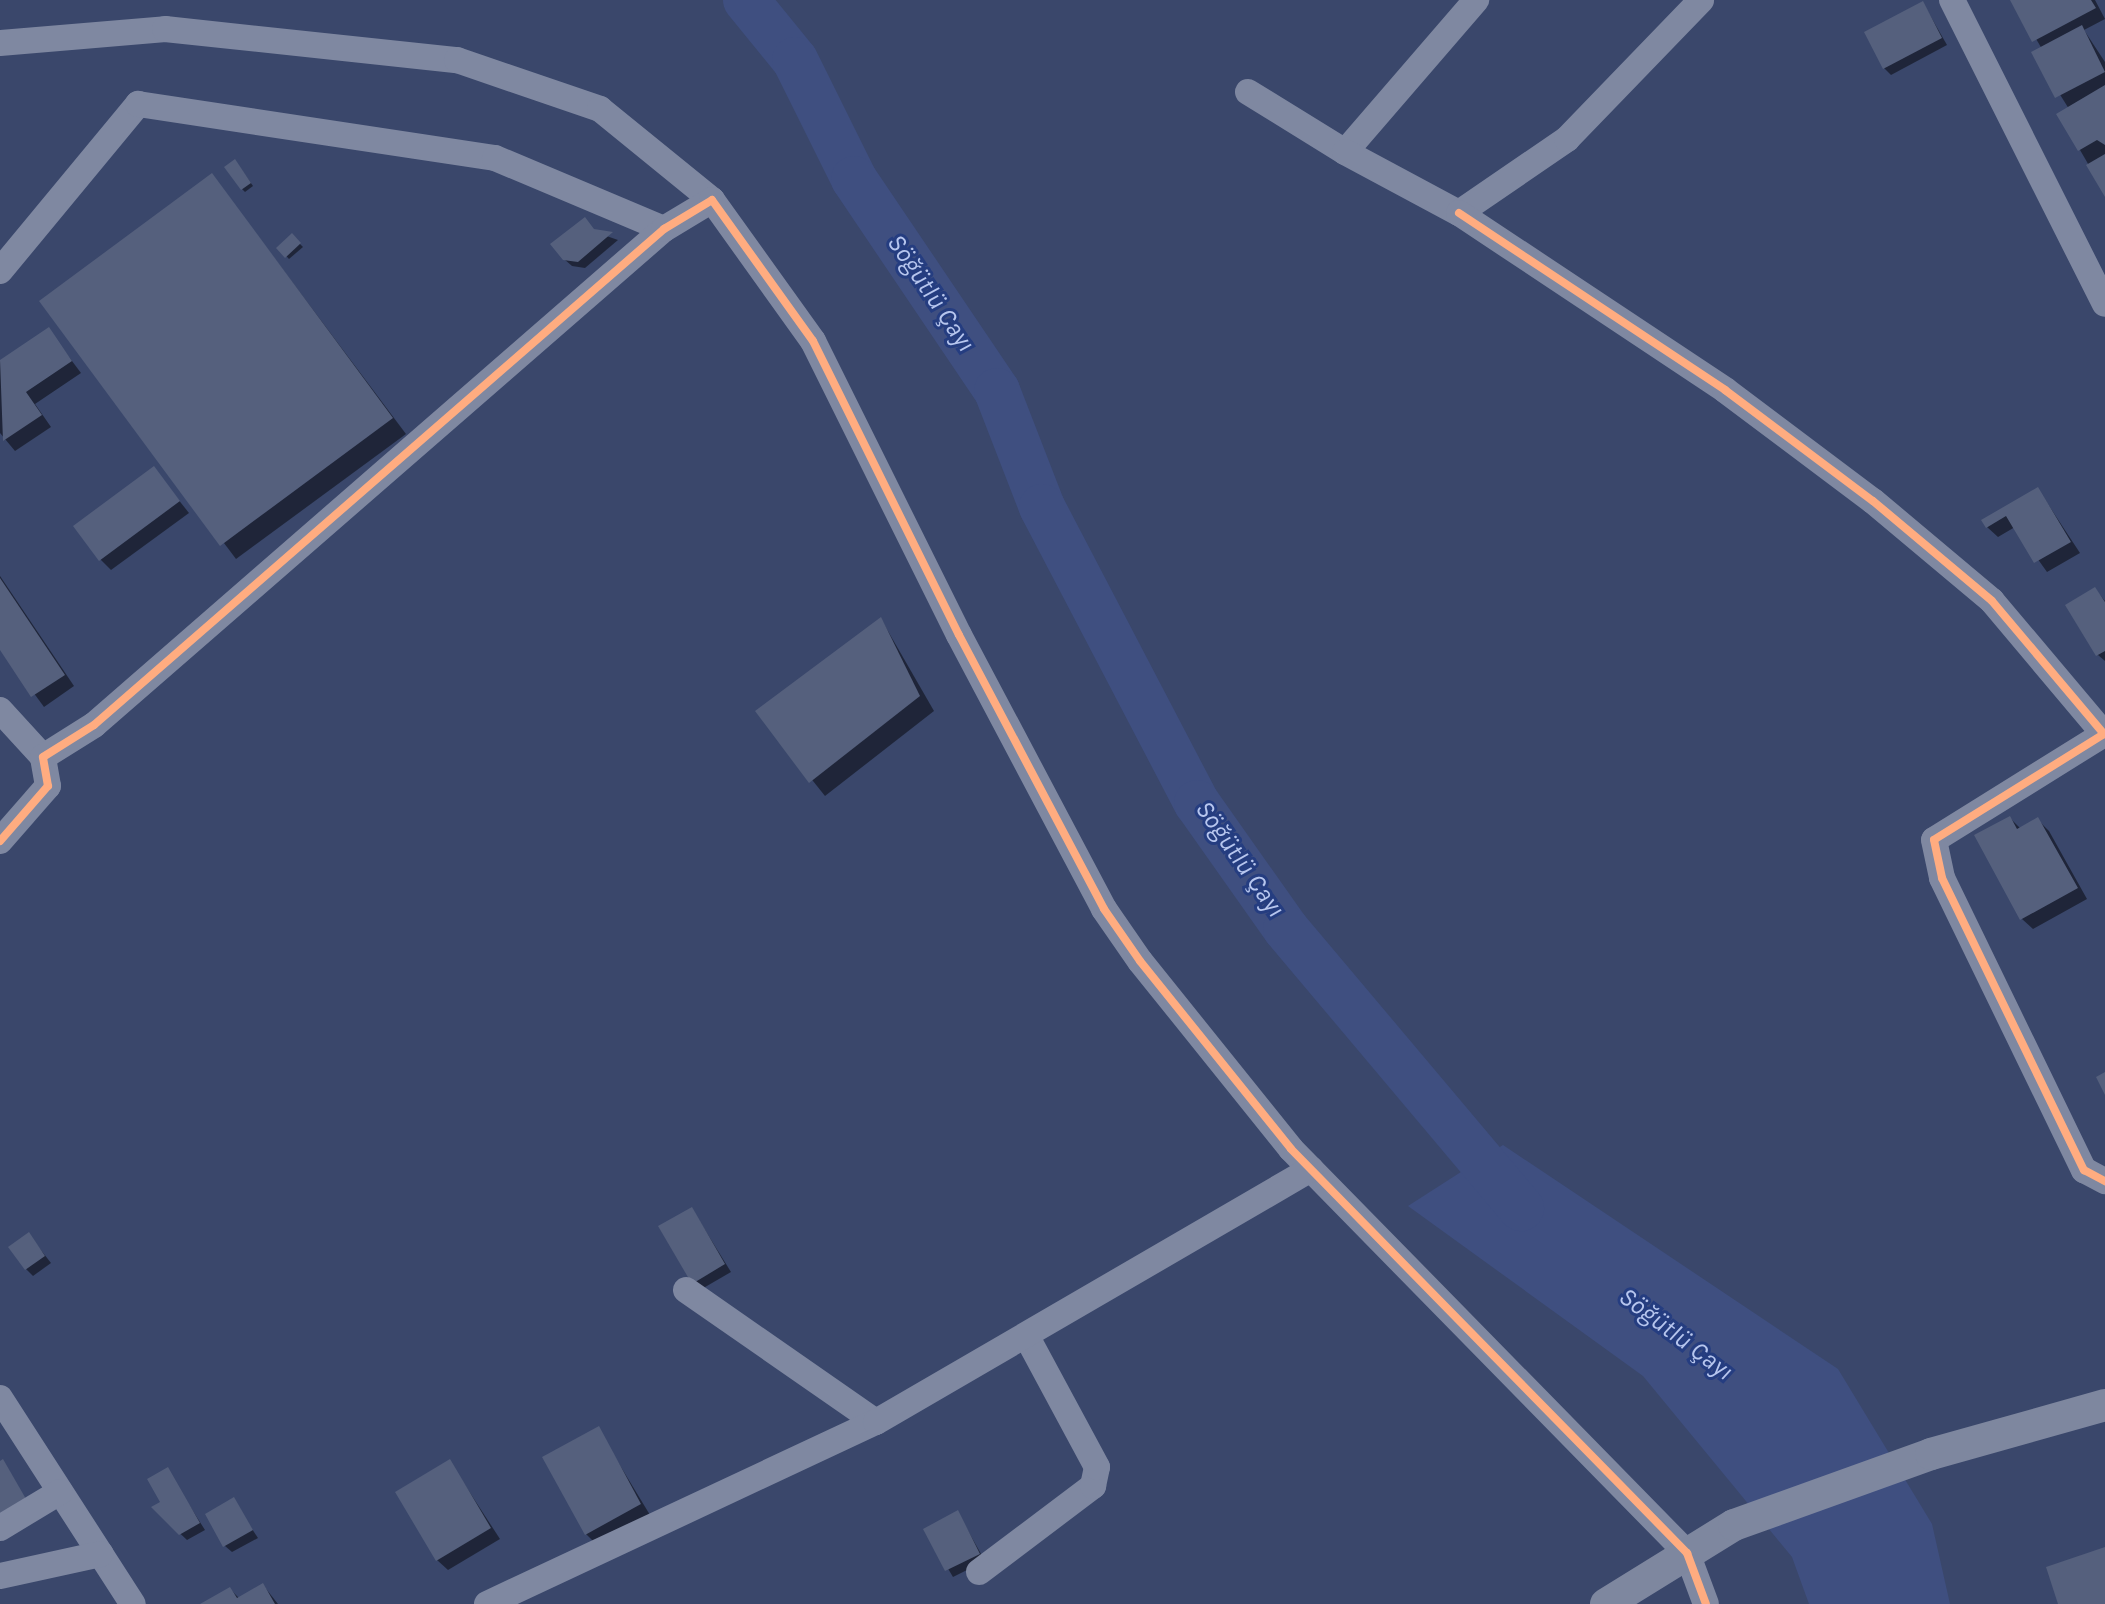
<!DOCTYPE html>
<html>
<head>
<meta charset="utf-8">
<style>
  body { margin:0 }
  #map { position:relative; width:2105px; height:1604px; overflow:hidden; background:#3a476b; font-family:Karla,sans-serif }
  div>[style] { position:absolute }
  .water>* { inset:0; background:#3f4f80 }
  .shadow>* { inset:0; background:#0007 }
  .river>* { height:46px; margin:-23px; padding:0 23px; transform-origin:23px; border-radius:23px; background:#3f4f80 }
  .building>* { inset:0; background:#55607d }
  .minor>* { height:26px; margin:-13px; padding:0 13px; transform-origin:13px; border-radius:13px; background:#7f88a1 }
  .major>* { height:32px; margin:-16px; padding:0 16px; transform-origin:16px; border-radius:16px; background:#7e879f }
  .cycleway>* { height:8px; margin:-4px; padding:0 4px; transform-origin:4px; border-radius:4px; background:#ffac80 }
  span { translate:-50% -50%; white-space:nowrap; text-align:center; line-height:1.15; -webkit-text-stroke:6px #253d80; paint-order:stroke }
  .water-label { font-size:26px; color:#b7c6ee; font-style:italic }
</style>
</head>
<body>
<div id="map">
  <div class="water">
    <i style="clip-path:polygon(1503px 1145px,1838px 1369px,1932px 1524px,1950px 1604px,1809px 1604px,1792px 1557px,1643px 1376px,1408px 1206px)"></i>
  </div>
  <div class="shadow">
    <i style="clip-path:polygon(2013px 0,2095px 0,2105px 19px,2084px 30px,2105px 62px,2105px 193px,2080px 150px,2069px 109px,2034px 53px,2042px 49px)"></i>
    <i style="clip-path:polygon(1923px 3px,1947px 45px,1891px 75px,1884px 68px)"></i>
    <i style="clip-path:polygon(238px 165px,253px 186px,245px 192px,242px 189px)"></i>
    <i style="clip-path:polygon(212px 175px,406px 434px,236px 559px,42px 301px)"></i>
    <i style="clip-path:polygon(595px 232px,618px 240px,585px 268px,572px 266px,564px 259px)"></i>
    <i style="clip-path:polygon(292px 236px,303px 247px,289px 259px,279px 248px)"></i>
    <i style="clip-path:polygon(48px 329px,81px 373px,35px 404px,51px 427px,15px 451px,0 433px,0 362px)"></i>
    <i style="clip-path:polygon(154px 469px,189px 513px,111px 570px,100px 559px)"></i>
    <i style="clip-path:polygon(2038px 489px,2080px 553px,2047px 572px,2015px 527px,1998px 537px,1987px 527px)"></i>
    <i style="clip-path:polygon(0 576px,74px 686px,44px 707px,0 647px)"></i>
    <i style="clip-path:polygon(2095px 589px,2105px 601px,2105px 661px,2098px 655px)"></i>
    <i style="clip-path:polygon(881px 619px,934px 711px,825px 796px,757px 711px)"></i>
    <i style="clip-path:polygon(2010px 818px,2021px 829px,2038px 820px,2049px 831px,2087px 899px,2033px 929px,2022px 919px)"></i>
    <i style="clip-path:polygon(692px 1209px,731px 1272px,700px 1290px,661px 1227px)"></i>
    <i style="clip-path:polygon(29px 1235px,51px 1263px,33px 1276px,26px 1269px)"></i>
    <i style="clip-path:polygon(598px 1429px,650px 1515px,597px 1545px,586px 1534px)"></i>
    <i style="clip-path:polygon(450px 1462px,500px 1539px,448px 1570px,437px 1560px)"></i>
    <i style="clip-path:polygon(167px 1470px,205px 1530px,187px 1540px,153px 1508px,162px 1502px)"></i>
    <i style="clip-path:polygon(233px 1500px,258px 1538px,232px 1552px,225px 1546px)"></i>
    <i style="clip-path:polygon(958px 1513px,985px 1561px,953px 1577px,925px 1530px)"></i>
    <i style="clip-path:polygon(263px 1585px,278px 1604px,206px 1604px,230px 1589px,240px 1599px)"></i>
  </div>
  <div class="river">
    <i style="left:746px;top:0;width:77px;rotate:50.8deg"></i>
    <i style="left:795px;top:60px;width:133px;rotate:63.6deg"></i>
    <i style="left:854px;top:179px;width:256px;rotate:56deg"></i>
    <i style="left:997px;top:391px;width:124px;rotate:68.8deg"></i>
    <i style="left:1042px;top:507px;width:334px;rotate:62.4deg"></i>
    <i style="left:1197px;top:803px;width:154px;rotate:54.8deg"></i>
    <i style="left:1286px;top:929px;width:365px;rotate:49.9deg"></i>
  </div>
  <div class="building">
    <i style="clip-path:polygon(2010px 0,2091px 0,2096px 8px,2032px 42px)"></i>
    <i style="clip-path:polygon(1923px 1px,1942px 38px,1883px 69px,1864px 32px)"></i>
    <i style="clip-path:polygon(2082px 25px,2105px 72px,2055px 98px,2031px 52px)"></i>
    <i style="clip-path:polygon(2105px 85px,2105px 145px,2097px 140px,2078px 151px,2056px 114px)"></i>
    <i style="clip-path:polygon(2105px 154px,2105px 197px,2086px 165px)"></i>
    <i style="clip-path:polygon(235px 159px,251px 183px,241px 190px,224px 167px)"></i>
    <i style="clip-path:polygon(212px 173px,393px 418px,220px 546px,39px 301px)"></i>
    <i style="clip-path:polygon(585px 217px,594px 229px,613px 232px,578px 262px,563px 260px,550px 244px)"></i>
    <i style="clip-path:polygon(292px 233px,301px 243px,285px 258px,276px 248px)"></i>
    <i style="clip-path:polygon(49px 327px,72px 361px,26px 392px,42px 415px,3px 441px,0 360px)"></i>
    <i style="clip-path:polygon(154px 466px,180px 501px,99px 561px,73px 526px)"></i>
    <i style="clip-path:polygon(2038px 487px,2071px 542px,2034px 563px,2006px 516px,1986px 528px,1981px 520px)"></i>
    <i style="clip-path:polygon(0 578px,65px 675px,31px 697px,0 650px)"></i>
    <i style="clip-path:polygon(2095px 587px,2105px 602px,2105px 651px,2096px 656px,2065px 605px)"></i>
    <i style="clip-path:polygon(881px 617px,920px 696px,809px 783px,755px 711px)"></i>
    <i style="clip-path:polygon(2010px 816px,2017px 829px,2038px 817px,2078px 888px,2020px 920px,1974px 835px)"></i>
    <i style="clip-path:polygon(2105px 1072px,2105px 1095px,2096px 1077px)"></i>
    <i style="clip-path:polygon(692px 1207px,725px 1264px,692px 1284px,658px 1226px)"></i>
    <i style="clip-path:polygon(29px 1232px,45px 1256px,25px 1270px,8px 1247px)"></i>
    <i style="clip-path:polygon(599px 1426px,641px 1504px,585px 1535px,542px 1457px)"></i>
    <i style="clip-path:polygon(3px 1459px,26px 1499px,0 1514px,0 1461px)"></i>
    <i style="clip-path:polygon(450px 1459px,491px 1528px,436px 1561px,395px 1492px)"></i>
    <i style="clip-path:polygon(168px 1467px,200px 1523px,179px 1535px,151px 1507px,160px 1502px,147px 1479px)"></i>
    <i style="clip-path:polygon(234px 1497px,253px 1530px,223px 1547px,205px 1514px)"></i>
    <i style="clip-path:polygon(958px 1510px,980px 1554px,945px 1571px,923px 1529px)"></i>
    <i style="clip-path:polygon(2105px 1547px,2105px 1604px,2058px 1604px,2046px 1567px)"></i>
    <i style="clip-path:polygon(263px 1583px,275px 1604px,200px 1604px,230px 1587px,237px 1598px)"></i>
  </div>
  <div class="minor">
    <i style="left:1952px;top:0;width:340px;rotate:63.3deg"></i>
    <i style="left:0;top:43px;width:166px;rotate:-4.8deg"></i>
    <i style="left:165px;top:29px;width:294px;rotate:6.1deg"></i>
    <i style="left:457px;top:60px;width:151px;rotate:18.9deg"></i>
    <i style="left:600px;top:109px;width:144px;rotate:39.1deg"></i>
    <i style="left:1248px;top:92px;width:114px;rotate:31.7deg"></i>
    <i style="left:1345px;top:152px;width:201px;rotate:-49.2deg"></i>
    <i style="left:1345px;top:152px;width:129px;rotate:28.2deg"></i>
    <i style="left:1459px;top:213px;width:131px;rotate:-34.4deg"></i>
    <i style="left:1567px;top:139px;width:193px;rotate:-46deg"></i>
    <i style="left:1459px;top:213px;width:320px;rotate:33.6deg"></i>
    <i style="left:1725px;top:390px;width:185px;rotate:36.9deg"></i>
    <i style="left:1873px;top:501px;width:155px;rotate:40deg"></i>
    <i style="left:1992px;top:601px;width:174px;rotate:49.9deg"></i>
    <i style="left:2104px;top:734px;width:200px;rotate:148.1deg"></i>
    <i style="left:1934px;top:840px;width:39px;rotate:78deg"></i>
    <i style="left:1942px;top:878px;width:325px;rotate:64.1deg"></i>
    <i style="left:2084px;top:1170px;width:24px;rotate:28deg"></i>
    <i style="left:0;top:271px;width:217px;rotate:-50.4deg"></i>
    <i style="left:138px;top:104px;width:361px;rotate:8.6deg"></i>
    <i style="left:495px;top:158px;width:183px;rotate:22.8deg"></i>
    <i style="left:0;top:710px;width:64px;rotate:47.5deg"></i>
    <i style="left:0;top:841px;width:73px;rotate:-48.9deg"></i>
    <i style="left:48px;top:786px;width:29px;rotate:-100deg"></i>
    <i style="left:43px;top:757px;width:60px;rotate:-32.1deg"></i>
    <i style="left:94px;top:725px;width:756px;rotate:-41.03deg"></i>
    <i style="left:664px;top:229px;width:56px;rotate:-31.1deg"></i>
    <i style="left:712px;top:200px;width:173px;rotate:54.4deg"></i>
    <i style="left:813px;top:341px;width:328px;rotate:63.6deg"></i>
    <i style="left:959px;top:635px;width:310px;rotate:62.1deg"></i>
    <i style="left:1104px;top:909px;width:63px;rotate:55.3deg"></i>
    <i style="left:1140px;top:961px;width:241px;rotate:51.2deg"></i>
    <i style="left:1291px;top:1149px;width:566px;rotate:45.57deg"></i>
    <i style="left:1687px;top:1553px;width:54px;rotate:69.6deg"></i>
    <i style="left:686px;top:1290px;width:231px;rotate:34.8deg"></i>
    <i style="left:0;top:1398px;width:245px;rotate:57.2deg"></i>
    <i style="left:0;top:1528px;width:70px;rotate:-31deg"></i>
    <i style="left:979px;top:1572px;width:143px;rotate:-37deg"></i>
    <i style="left:1093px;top:1486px;width:19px;rotate:-78deg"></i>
    <i style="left:1097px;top:1467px;width:145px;rotate:-118.3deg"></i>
    <i style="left:0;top:1576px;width:103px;rotate:-12.3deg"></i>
    <i style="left:487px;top:1604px;width:429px;rotate:-25.1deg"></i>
    <i style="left:876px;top:1422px;width:503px;rotate:-30.18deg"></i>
  </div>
  <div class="major">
    <i style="left:1606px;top:1604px;width:150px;rotate:-31.7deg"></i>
    <i style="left:1734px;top:1525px;width:209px;rotate:-19.8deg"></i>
    <i style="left:1931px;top:1454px;width:181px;rotate:-15.7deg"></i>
  </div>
  <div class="cycleway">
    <i style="left:1459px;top:213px;width:320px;rotate:33.6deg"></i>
    <i style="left:1725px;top:390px;width:185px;rotate:36.9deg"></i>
    <i style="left:1873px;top:501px;width:155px;rotate:40deg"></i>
    <i style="left:1992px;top:601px;width:174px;rotate:49.9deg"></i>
    <i style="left:2104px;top:734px;width:200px;rotate:148.1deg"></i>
    <i style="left:1934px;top:840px;width:39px;rotate:78deg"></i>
    <i style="left:1942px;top:878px;width:325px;rotate:64.1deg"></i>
    <i style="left:2084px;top:1170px;width:24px;rotate:28deg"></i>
    <i style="left:0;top:841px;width:73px;rotate:-48.9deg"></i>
    <i style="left:48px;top:786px;width:29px;rotate:-100deg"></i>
    <i style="left:43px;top:757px;width:60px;rotate:-32.1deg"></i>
    <i style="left:94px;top:725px;width:756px;rotate:-41.03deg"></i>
    <i style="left:664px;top:229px;width:56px;rotate:-31.1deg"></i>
    <i style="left:712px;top:200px;width:173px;rotate:54.4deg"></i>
    <i style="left:813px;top:341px;width:328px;rotate:63.6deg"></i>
    <i style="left:959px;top:635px;width:310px;rotate:62.1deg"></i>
    <i style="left:1104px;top:909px;width:63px;rotate:55.3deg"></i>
    <i style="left:1140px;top:961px;width:241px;rotate:51.2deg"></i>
    <i style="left:1291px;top:1149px;width:566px;rotate:45.57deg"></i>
    <i style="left:1687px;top:1553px;width:54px;rotate:69.6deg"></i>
  </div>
  <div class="water-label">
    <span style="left:931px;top:293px;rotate:56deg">Söğütlü Çayı</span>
    <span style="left:1240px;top:859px;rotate:55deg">Söğütlü Çayı</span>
    <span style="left:1676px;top:1334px;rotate:37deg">Söğütlü Çayı</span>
  </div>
</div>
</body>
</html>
